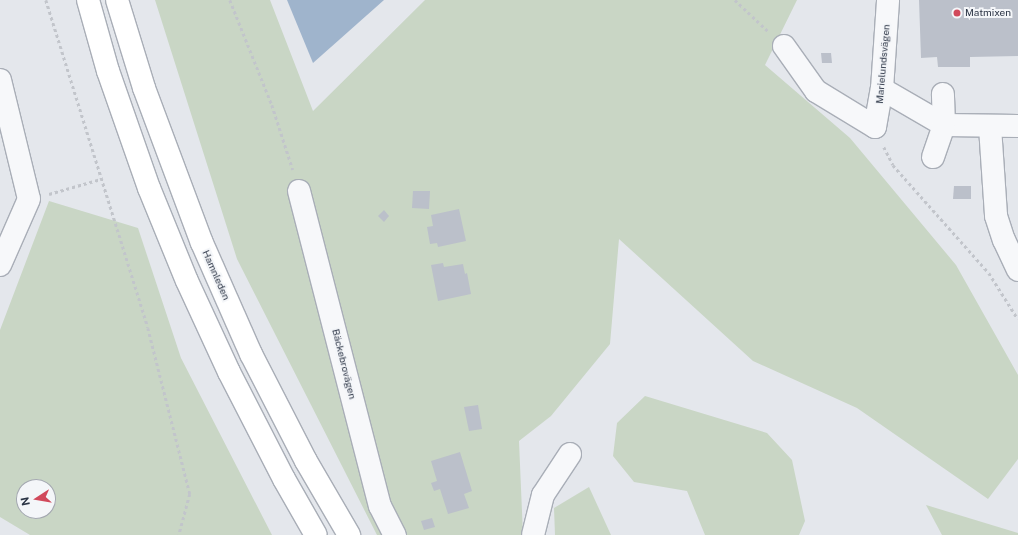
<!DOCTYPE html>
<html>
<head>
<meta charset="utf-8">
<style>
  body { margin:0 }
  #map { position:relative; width:1018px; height:535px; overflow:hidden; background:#e4e7ec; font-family:"Public Sans",sans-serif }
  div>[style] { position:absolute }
  .green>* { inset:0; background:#c9d6c5 }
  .water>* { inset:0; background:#9fb4cc }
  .building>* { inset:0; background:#bbc0ca }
  .path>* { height:2.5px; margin-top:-1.25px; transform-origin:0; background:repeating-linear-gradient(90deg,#c2c5cb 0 3px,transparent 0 6px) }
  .roads { filter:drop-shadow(1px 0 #a9aeb7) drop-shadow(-1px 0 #a9aeb7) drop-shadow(0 1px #a9aeb7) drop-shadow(0 -1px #a9aeb7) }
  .minor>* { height:22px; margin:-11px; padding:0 11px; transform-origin:11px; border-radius:11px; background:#f7f8fa }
  .major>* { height:22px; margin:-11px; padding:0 11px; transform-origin:11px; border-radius:11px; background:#fff }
  .dots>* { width:11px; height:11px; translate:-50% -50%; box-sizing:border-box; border:2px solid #f4f6f9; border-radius:50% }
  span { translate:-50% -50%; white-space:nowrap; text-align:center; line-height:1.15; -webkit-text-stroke:4px #f4f6f9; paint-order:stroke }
  .poi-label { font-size:10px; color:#2b3445 }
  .left { translate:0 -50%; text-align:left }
  .street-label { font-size:10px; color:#2b3445 }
  .north { position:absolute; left:16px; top:479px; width:40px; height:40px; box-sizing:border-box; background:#f4f6f9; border:1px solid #a4a8b1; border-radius:50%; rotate:258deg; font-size:11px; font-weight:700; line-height:16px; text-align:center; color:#2b3445 }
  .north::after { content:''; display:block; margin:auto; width:14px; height:18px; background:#d1495b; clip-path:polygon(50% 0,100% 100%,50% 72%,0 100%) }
</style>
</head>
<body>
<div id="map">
  <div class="green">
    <i style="clip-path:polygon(155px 0,270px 0,313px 111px,425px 0,797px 0,765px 65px,850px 138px,956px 265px,1018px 375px,1018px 459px,988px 499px,857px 408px,753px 361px,619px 239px,610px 344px,551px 416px,519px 441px,523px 535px,377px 535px,237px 259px)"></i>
    <i style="clip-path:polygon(evenodd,49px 201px,138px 228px,181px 358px,272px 535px,30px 535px,0 517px,0 330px,49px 201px,24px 487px,48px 487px,48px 511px,24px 511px,24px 487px)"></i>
    <i style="clip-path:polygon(645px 396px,767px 433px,792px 460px,805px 521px,799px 535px,705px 535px,687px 491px,634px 482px,613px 456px,617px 423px)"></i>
    <i style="clip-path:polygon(589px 487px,611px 535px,555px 535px,554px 508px)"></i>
    <i style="clip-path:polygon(926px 505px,1018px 533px,1018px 535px,942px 535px)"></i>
  </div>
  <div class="water">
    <i style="clip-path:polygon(287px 0,384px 0,313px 63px)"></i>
  </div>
  <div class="building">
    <i style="clip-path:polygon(919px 0,1018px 0,1018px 56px,970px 57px,970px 67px,938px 67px,937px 57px,921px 58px)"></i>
    <i style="clip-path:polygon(821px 53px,831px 53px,832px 63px,822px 63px)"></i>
    <i style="clip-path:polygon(954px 186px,971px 186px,971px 199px,953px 199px)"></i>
    <i style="clip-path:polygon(413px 191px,430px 191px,429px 209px,412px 208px)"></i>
    <i style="clip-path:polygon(459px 209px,466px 241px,438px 247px,437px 243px,430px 244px,427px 227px,433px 226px,431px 215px)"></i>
    <i style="clip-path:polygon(384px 210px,389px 216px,384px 222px,378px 216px)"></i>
    <i style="clip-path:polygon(443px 263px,444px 267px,463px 264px,465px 274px,467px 273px,471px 294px,438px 301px,431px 265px)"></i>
    <i style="clip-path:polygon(478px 405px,482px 429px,469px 431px,464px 407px)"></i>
    <i style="clip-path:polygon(460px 452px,472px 491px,464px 494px,469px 508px,448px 514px,440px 489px,434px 491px,431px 483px,437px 481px,431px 461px)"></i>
    <i style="clip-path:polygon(432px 518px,435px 527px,424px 530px,421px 521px)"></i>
  </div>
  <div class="path">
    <i style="left:46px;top:0;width:343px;rotate:72.7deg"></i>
    <i style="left:148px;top:328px;width:171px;rotate:75.8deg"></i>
    <i style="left:190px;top:494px;width:42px;rotate:105deg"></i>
    <i style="left:230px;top:0;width:113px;rotate:68.2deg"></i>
    <i style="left:272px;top:105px;width:68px;rotate:72.1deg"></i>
    <i style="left:735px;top:0;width:47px;rotate:43.3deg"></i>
    <i style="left:884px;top:147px;width:20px;rotate:63deg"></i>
    <i style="left:893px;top:165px;width:144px;rotate:48.4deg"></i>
    <i style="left:989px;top:273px;width:54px;rotate:57.8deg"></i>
    <i style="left:49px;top:194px;width:54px;rotate:-16.1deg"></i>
  </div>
  <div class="roads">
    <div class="minor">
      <i style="left:784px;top:46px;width:55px;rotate:54.6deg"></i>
      <i style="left:816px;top:91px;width:69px;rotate:31.4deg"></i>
      <i style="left:875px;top:127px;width:39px;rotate:-80deg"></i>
      <i style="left:882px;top:89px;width:89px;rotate:-86.1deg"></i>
      <i style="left:0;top:80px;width:122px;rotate:76.3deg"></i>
      <i style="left:29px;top:199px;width:72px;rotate:113.7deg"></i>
      <i style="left:882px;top:89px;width:72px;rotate:30.1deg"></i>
      <i style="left:944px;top:125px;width:74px;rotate:0.8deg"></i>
      <i style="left:990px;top:127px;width:89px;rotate:86.1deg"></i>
      <i style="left:996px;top:216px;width:25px;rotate:72deg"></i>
      <i style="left:1004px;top:240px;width:33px;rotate:65deg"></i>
      <i style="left:933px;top:157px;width:34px;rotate:-71deg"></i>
      <i style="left:944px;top:125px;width:31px;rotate:-92deg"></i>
      <i style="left:299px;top:191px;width:325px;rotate:75.6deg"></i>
      <i style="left:380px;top:506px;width:33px;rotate:63deg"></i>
      <i style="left:533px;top:535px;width:41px;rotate:-76deg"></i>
      <i style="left:543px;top:495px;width:49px;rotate:-56.6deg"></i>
    </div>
    <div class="major">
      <i style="left:88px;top:0;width:74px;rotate:74.3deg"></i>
      <i style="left:108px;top:71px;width:124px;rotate:70.7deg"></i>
      <i style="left:149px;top:188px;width:100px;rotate:67.8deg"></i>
      <i style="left:187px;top:281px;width:100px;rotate:65.2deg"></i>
      <i style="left:229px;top:372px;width:120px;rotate:62.8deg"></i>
      <i style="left:284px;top:479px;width:64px;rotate:60.3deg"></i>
      <i style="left:117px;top:0;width:92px;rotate:72.9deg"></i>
      <i style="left:144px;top:88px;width:165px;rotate:69.5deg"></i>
      <i style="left:202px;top:243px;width:121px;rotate:66.2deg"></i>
      <i style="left:251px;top:354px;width:120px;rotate:62.8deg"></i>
      <i style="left:306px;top:461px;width:86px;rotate:59.8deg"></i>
    </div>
  </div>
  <div class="dots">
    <i style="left:957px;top:13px;background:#d1495b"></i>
  </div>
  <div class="poi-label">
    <span class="left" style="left:965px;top:13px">Matmixen</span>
  </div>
  <div class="street-label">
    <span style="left:883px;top:64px;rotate:-85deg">Marielundsvägen</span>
    <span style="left:216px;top:275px;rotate:66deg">Hamnleden</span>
    <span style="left:344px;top:364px;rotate:76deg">Bäckebrovägen</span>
  </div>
  <div class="north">N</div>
</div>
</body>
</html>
